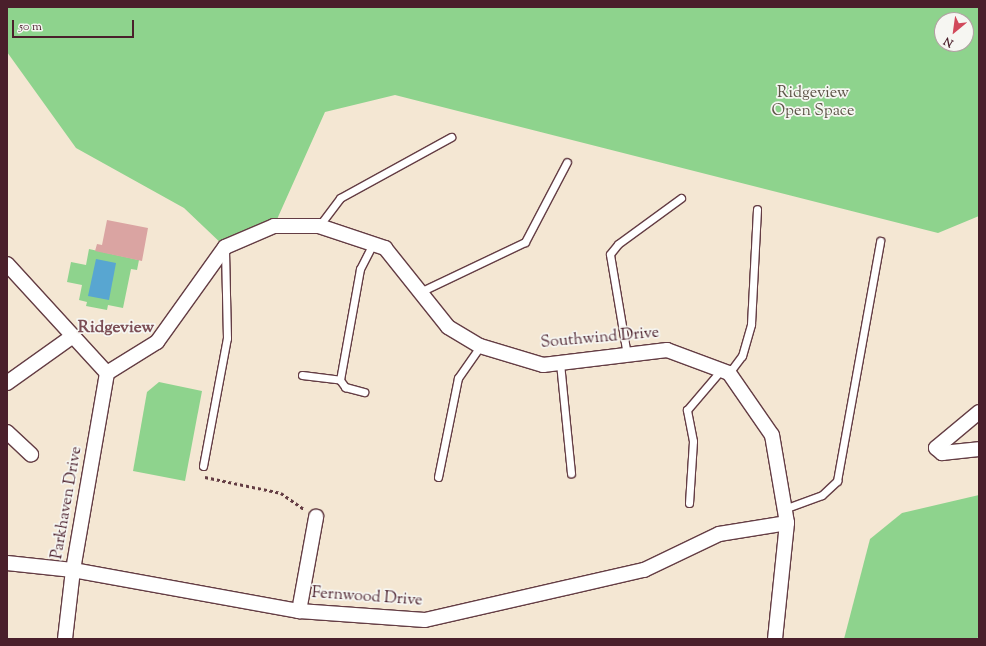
<!DOCTYPE html>
<html>
<head>
<meta charset="utf-8">
<style>
  body { margin:0 }
  #map { position:relative; width:986px; height:646px; overflow:hidden; background:#f4e7d3; font-family:"Sorts Mill Goudy",serif }
  div>[style] { position:absolute }
  .green>* { inset:0; background:#8ed38d }
  .water>* { inset:0; background:#58a6d1 }
  .building>* { inset:0; background:#daa4a2 }
  .path>* { height:2.5px; margin-top:-1.25px; transform-origin:0; background:repeating-linear-gradient(90deg,#643d44 0 3px,transparent 0 6px) }
  .roads { filter:drop-shadow(1px 0 #643d44) drop-shadow(-1px 0 #643d44) drop-shadow(0 1px #643d44) drop-shadow(0 -1px #643d44) }
  .service>* { height:7px; margin:-3.5px; padding:0 3.5px; transform-origin:3.5px; border-radius:3.5px; background:#fff }
  .minor>* { height:14px; margin:-7px; padding:0 7px; transform-origin:7px; border-radius:7px; background:#fff }
  span { translate:-50% -50%; white-space:nowrap; text-align:center; line-height:1.15; -webkit-text-stroke:3.5px #f6f6f2; paint-order:stroke }
  .park-label { font-size:16px; color:#5e5548 }
  .street-label { font-size:16px; color:#4a1f2b }
  .neighbourhood-label { font-size:17px; color:#7c4e55; font-weight:700 }
  .frame { position:absolute; inset:0; border:8px solid #4a1f2b; pointer-events:none }
  .north { position:absolute; left:934px; top:12px; width:40px; height:40px; box-sizing:border-box; background:#f6f6f2; border:1px solid #b1a0a2; border-radius:50%; rotate:209deg; font-size:11px; font-weight:700; line-height:16px; text-align:center; color:#4a1f2b }
  .north::after { content:''; display:block; margin:auto; width:14px; height:18px; background:#d1495b; clip-path:polygon(50% 0,100% 100%,50% 72%,0 100%) }
  .scale { position:absolute; left:12px; top:20px; width:122px; height:18px; box-sizing:border-box; border:2px solid #4a1f2b; border-top:0; padding-left:5px; font-size:12px; line-height:14px; white-space:nowrap; color:#4a1f2b; -webkit-text-stroke:3px #f6f6f2; paint-order:stroke }
</style>
</head>
<body>
<div id="map">
  <div class="green">
    <i style="clip-path:polygon(evenodd,7px 7px,979px 7px,979px 216px,938px 233px,395px 95px,325px 112px,274px 226px,225px 247px,184px 208px,76px 148px,7px 52px,7px 7px,942px 20px,966px 20px,966px 44px,942px 44px,942px 20px)"></i>
    <i style="clip-path:polygon(89px 249px,139px 260px,137px 270px,131px 269px,123px 308px,108px 305px,107px 310px,86px 306px,87px 302px,79px 300px,82px 285px,67px 282px,71px 262px,86px 265px)"></i>
    <i style="clip-path:polygon(159px 382px,202px 391px,185px 481px,133px 471px,147px 392px)"></i>
    <i style="clip-path:polygon(979px 495px,979px 635px,977px 639px,844px 639px,870px 539px,902px 513px)"></i>
  </div>
  <div class="water">
    <i style="clip-path:polygon(96px 259px,116px 263px,109px 300px,88px 296px)"></i>
  </div>
  <div class="building">
    <i style="clip-path:polygon(107px 220px,148px 228px,142px 261px,95px 251px,97px 244px,102px 245px)"></i>
  </div>
  <div class="path">
    <i style="left:205px;top:477px;width:78px;rotate:11.9deg"></i>
    <i style="left:281px;top:493px;width:28px;rotate:35deg"></i>
  </div>
  <div class="roads">
    <div class="service">
      <i style="left:319px;top:226px;width:35px;rotate:-53deg"></i>
      <i style="left:340px;top:198px;width:127px;rotate:-28.8deg"></i>
      <i style="left:420px;top:292px;width:116px;rotate:-25.5deg"></i>
      <i style="left:525px;top:242px;width:90px;rotate:-62.3deg"></i>
      <i style="left:627px;top:355px;width:102px;rotate:-99.6deg"></i>
      <i style="left:610px;top:254px;width:13px;rotate:-51deg"></i>
      <i style="left:618px;top:244px;width:78px;rotate:-36.1deg"></i>
      <i style="left:560px;top:363px;width:111px;rotate:84.3deg"></i>
      <i style="left:729px;top:373px;width:21px;rotate:-53deg"></i>
      <i style="left:742px;top:356px;width:33px;rotate:-74deg"></i>
      <i style="left:751px;top:324px;width:115px;rotate:-87deg"></i>
      <i style="left:302px;top:375px;width:38px;rotate:7deg"></i>
      <i style="left:340px;top:380px;width:9px;rotate:54deg"></i>
      <i style="left:345px;top:387px;width:20px;rotate:15deg"></i>
      <i style="left:340px;top:380px;width:113px;rotate:-79.8deg"></i>
      <i style="left:360px;top:269px;width:28px;rotate:-63deg"></i>
      <i style="left:203px;top:466px;width:130px;rotate:-79.4deg"></i>
      <i style="left:227px;top:338px;width:88px;rotate:-91.3deg"></i>
      <i style="left:438px;top:477px;width:101px;rotate:-78.6deg"></i>
      <i style="left:458px;top:378px;width:39px;rotate:-55deg"></i>
      <i style="left:689px;top:503px;width:62px;rotate:-86.3deg"></i>
      <i style="left:693px;top:441px;width:32px;rotate:-101deg"></i>
      <i style="left:687px;top:410px;width:52px;rotate:-49.6deg"></i>
      <i style="left:784px;top:509px;width:40px;rotate:-20.2deg"></i>
      <i style="left:822px;top:495px;width:21px;rotate:-43deg"></i>
      <i style="left:837px;top:481px;width:244px;rotate:-79.8deg"></i>
    </div>
    <div class="minor">
      <i style="left:7px;top:264px;width:148px;rotate:47.5deg"></i>
      <i style="left:107px;top:373px;width:59px;rotate:-31.8deg"></i>
      <i style="left:157px;top:342px;width:117px;rotate:-54.4deg"></i>
      <i style="left:225px;top:247px;width:53px;rotate:-23.2deg"></i>
      <i style="left:274px;top:226px;width:45px"></i>
      <i style="left:319px;top:226px;width:70px;rotate:18.4deg"></i>
      <i style="left:385px;top:248px;width:101px;rotate:51.4deg"></i>
      <i style="left:448px;top:327px;width:37px;rotate:31deg"></i>
      <i style="left:480px;top:346px;width:66px;rotate:16.8deg"></i>
      <i style="left:543px;top:365px;width:125px;rotate:-6.9deg"></i>
      <i style="left:667px;top:350px;width:66px;rotate:20.4deg"></i>
      <i style="left:729px;top:373px;width:75px;rotate:55.3deg"></i>
      <i style="left:772px;top:435px;width:89px;rotate:80.3deg"></i>
      <i style="left:787px;top:523px;width:117px;rotate:95.9deg"></i>
      <i style="left:7px;top:383px;width:81px;rotate:-35.5deg"></i>
      <i style="left:979px;top:412px;width:56px;rotate:140.1deg"></i>
      <i style="left:936px;top:448px;width:8px;rotate:40deg"></i>
      <i style="left:942px;top:453px;width:37px;rotate:-6deg"></i>
      <i style="left:7px;top:432px;width:33px;rotate:43deg"></i>
      <i style="left:7px;top:563px;width:66px;rotate:6.1deg"></i>
      <i style="left:73px;top:570px;width:230px;rotate:10.3deg"></i>
      <i style="left:299px;top:611px;width:126px;rotate:4.1deg"></i>
      <i style="left:425px;top:620px;width:225px;rotate:-12.9deg"></i>
      <i style="left:644px;top:570px;width:83px;rotate:-25.6deg"></i>
      <i style="left:719px;top:534px;width:69px;rotate:-9.2deg"></i>
      <i style="left:299px;top:611px;width:96px;rotate:-79.7deg"></i>
      <i style="left:65px;top:639px;width:69px;rotate:-83.4deg"></i>
      <i style="left:73px;top:570px;width:200px;rotate:-80.2deg"></i>
    </div>
  </div>
  <div class="park-label">
    <span style="left:813px;top:103px">Ridgeview<br>Open Space</span>
  </div>
  <div class="street-label">
    <span style="left:600px;top:339px;rotate:-5deg">Southwind Drive</span>
    <span style="left:68px;top:503px;rotate:-80deg">Parkhaven Drive</span>
    <span style="left:367px;top:598px;rotate:4deg">Fernwood Drive</span>
  </div>
  <div class="neighbourhood-label">
    <span style="left:116px;top:329px">Ridgeview</span>
  </div>
  <div class="frame"></div>
  <div class="north">N</div>
  <div class="scale">50 m</div>
</div>
</body>
</html>
